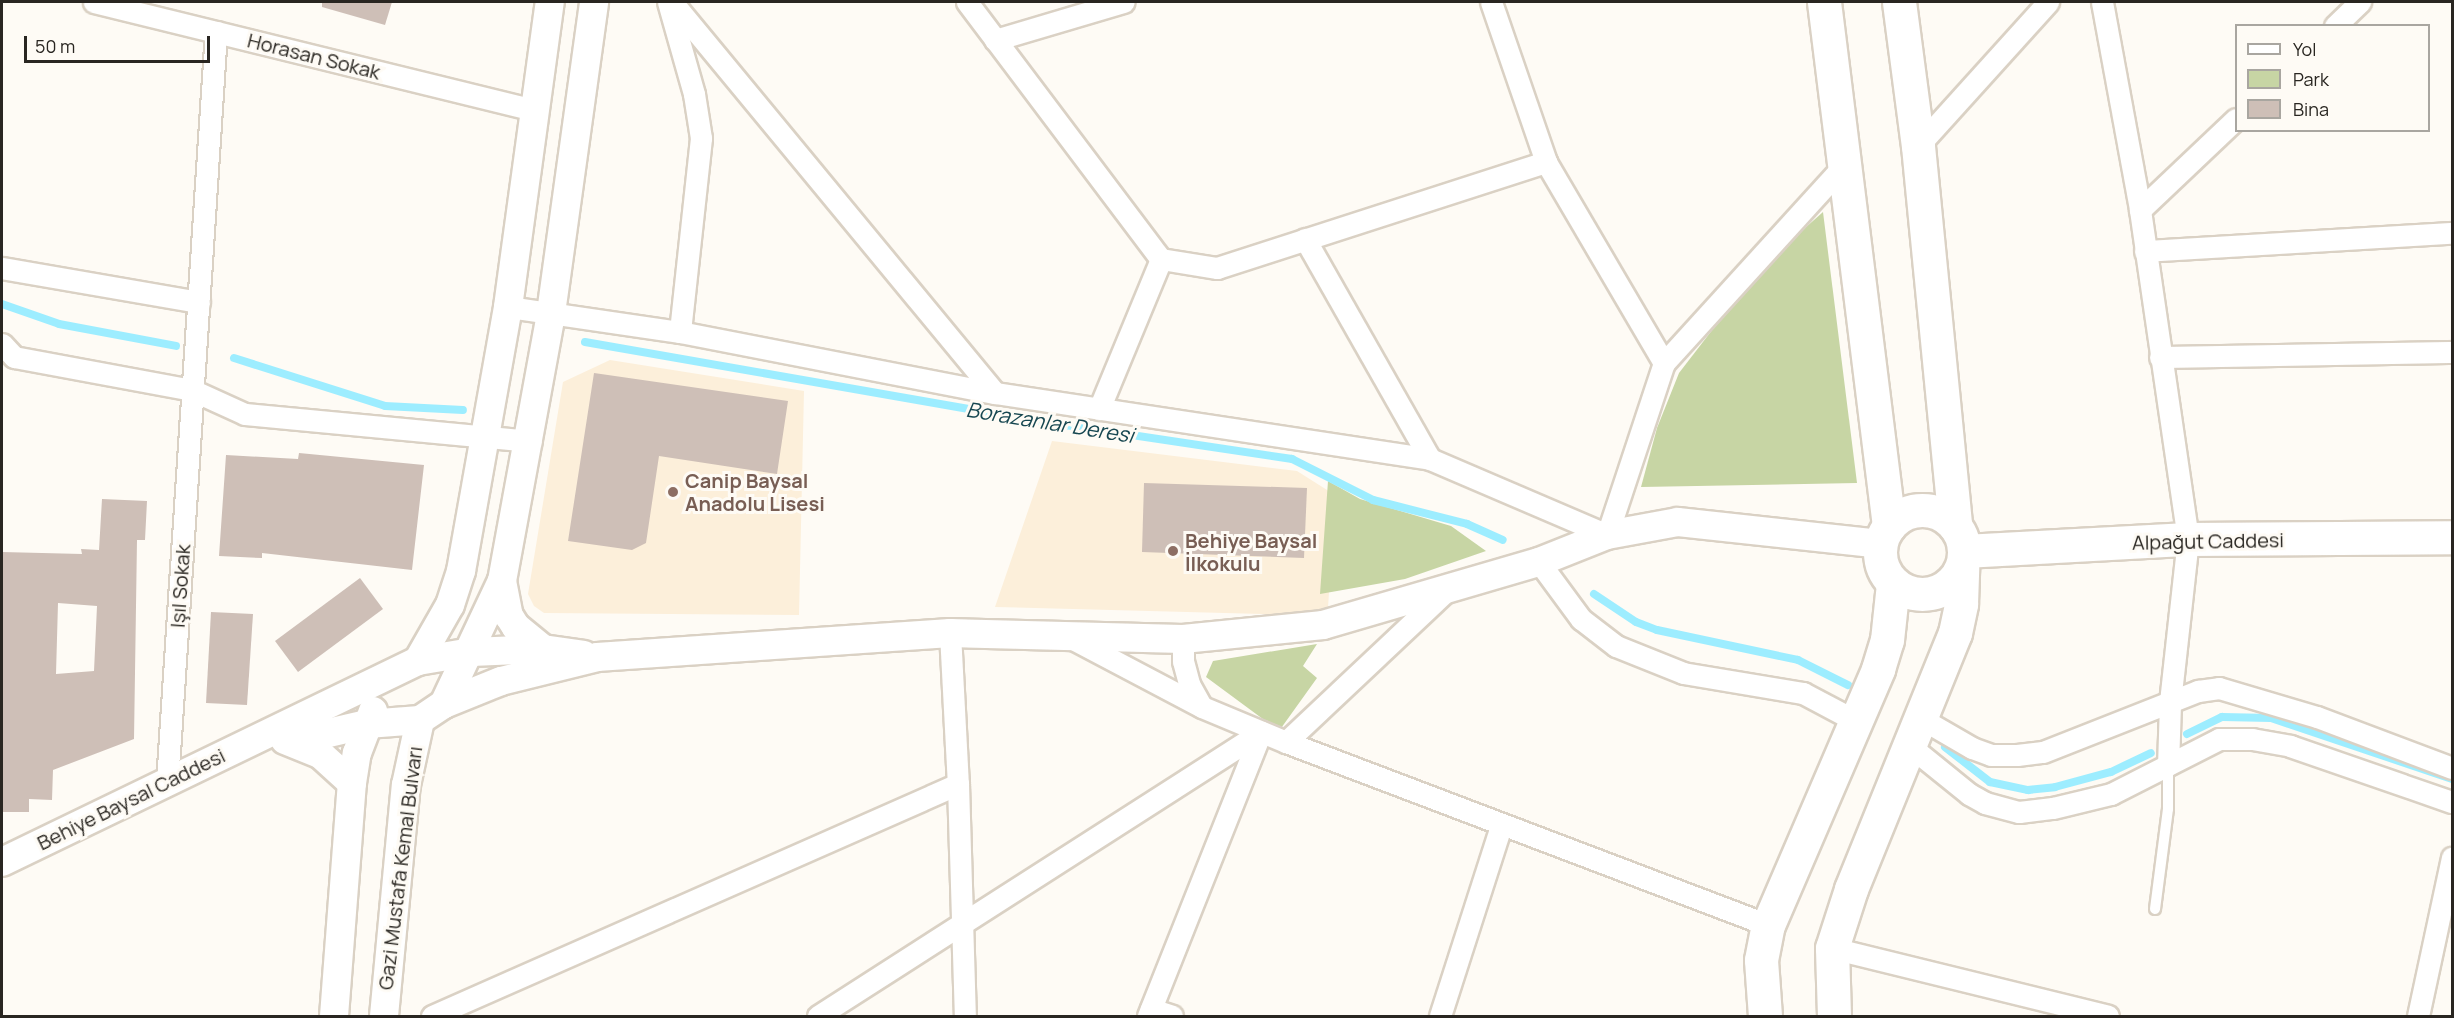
<!DOCTYPE html>
<html>
<head>
<meta charset="utf-8">
<style>
  body { margin:0 }
  #map { position:relative; width:2454px; height:1018px; overflow:hidden; background:#fefbf5; font-family:Manrope,sans-serif }
  div>[style] { position:absolute }
  .built>* { inset:0; background:#fcefda }
  .green>* { inset:0; background:#c7d5a4 }
  .stream>* { height:8px; margin:-4px; padding:0 4px; transform-origin:4px; border-radius:4px; background:#9dedff }
  .building>* { inset:0; background:#cebfb7 }
  .roads { filter:drop-shadow(2px 0 #dad1c4) drop-shadow(-2px 0 #dad1c4) drop-shadow(0 2px #dad1c4) drop-shadow(0 -2px #dad1c4) }
  .lane>* { height:10px; margin:-5px; padding:0 5px; transform-origin:5px; border-radius:5px; background:#fff }
  .street>* { height:21px; margin:-10.5px; padding:0 10.5px; transform-origin:10.5px; border-radius:10.5px; background:#fff }
  .secondary>* { height:28px; margin:-14px; padding:0 14px; transform-origin:14px; border-radius:14px; background:#fff }
  .primary>* { height:33px; margin:-16.5px; padding:0 16.5px; transform-origin:16.5px; border-radius:16.5px; background:#fff }
  .primary>.ring { margin:-16.5px; padding:0; box-sizing:content-box; background:none; border:33px solid #fff; border-radius:50% }
  .dots>* { width:16px; height:16px; translate:-50% -50%; box-sizing:border-box; border:3px solid #fefbf5; border-radius:50% }
  span { translate:-50% -50%; white-space:nowrap; text-align:center; line-height:1.15; -webkit-text-stroke:6px #fefbf5; paint-order:stroke }
  .street-label { font-size:20px; color:#292621 }
  .education-label { font-size:20px; color:#785e54; font-weight:700 }
  .left { translate:0 -50%; text-align:left }
  .water-label { font-size:21px; color:#174751; font-style:italic }
  .frame { position:absolute; inset:0; border:3px solid #292621; pointer-events:none }
  .legend { position:absolute; left:2235px; top:24px; width:195px; height:108px; box-sizing:border-box; background:#fefbf5; border:2px solid #a9a6a0; margin:0; padding:8px 10px; list-style:none; font-size:18px; color:#292621 }
  .legend li { display:flex; align-items:center; gap:12px; height:30px }
  .legend b { width:30px; border:2px solid #a9a6a0 }
  .scale { position:absolute; left:24px; top:36px; width:186px; height:27px; box-sizing:border-box; border:3px solid #292621; border-top:0; padding-left:8px; font-size:18px; line-height:21px; white-space:nowrap; color:#292621; -webkit-text-stroke:4px #fefbf5; paint-order:stroke }
</style>
</head>
<body>
<div id="map">
  <div class="built">
    <i style="clip-path:polygon(610px 360px,804px 391px,799px 615px,544px 613px,534px 606px,528px 594px,563px 382px)"></i>
    <i style="clip-path:polygon(1052px 441px,1297px 471px,1335px 495px,1328px 608px,1303px 615px,995px 607px)"></i>
  </div>
  <div class="green">
    <i style="clip-path:polygon(1823px 212px,1857px 483px,1641px 487px,1657px 428px,1679px 373px,1760px 268px)"></i>
    <i style="clip-path:polygon(1328px 481px,1360px 499px,1451px 526px,1486px 551px,1405px 579px,1320px 594px)"></i>
    <i style="clip-path:polygon(1317px 644px,1303px 666px,1317px 678px,1279px 731px,1206px 677px,1213px 661px)"></i>
  </div>
  <div class="stream">
    <i style="left:2px;top:304px;width:60px;rotate:19.3deg"></i>
    <i style="left:59px;top:324px;width:119px;rotate:10.6deg"></i>
    <i style="left:585px;top:342px;width:460px;rotate:9.9deg"></i>
    <i style="left:1038px;top:421px;width:257px;rotate:8.5deg"></i>
    <i style="left:1292px;top:459px;width:91px;rotate:26.8deg"></i>
    <i style="left:1373px;top:500px;width:97px;rotate:14.3deg"></i>
    <i style="left:1467px;top:524px;width:39px;rotate:24deg"></i>
    <i style="left:234px;top:358px;width:158px;rotate:17.6deg"></i>
    <i style="left:385px;top:406px;width:78px;rotate:2.9deg"></i>
    <i style="left:1594px;top:594px;width:50px;rotate:33.7deg"></i>
    <i style="left:1636px;top:622px;width:22px;rotate:21deg"></i>
    <i style="left:1657px;top:630px;width:144px;rotate:12deg"></i>
    <i style="left:1798px;top:660px;width:56px;rotate:26.6deg"></i>
    <i style="left:2187px;top:734px;width:39px;rotate:-26deg"></i>
    <i style="left:2222px;top:717px;width:49px;rotate:1.2deg"></i>
    <i style="left:2271px;top:718px;width:191px;rotate:18.6deg"></i>
    <i style="left:1945px;top:747px;width:57px;rotate:37.9deg"></i>
    <i style="left:1990px;top:782px;width:39px;rotate:12deg"></i>
    <i style="left:2028px;top:790px;width:27px;rotate:-6deg"></i>
    <i style="left:2055px;top:787px;width:58px;rotate:-15deg"></i>
    <i style="left:2111px;top:772px;width:44px;rotate:-25.4deg"></i>
  </div>
  <div class="building">
    <i style="clip-path:polygon(322px 2px,392px 2px,385px 25px,322px 7px)"></i>
    <i style="clip-path:polygon(594px 373px,788px 401px,777px 474px,659px 456px,646px 543px,632px 550px,568px 541px)"></i>
    <i style="clip-path:polygon(299px 453px,424px 465px,412px 570px,262px 553px,262px 558px,219px 556px,226px 455px,298px 459px)"></i>
    <i style="clip-path:polygon(1144px 483px,1307px 488px,1304px 558px,1142px 552px)"></i>
    <i style="clip-path:polygon(evenodd,102px 499px,147px 501px,145px 540px,137px 540px,134px 739px,53px 770px,52px 800px,29px 799px,29px 812px,2px 812px,2px 552px,82px 554px,81px 549px,99px 550px,102px 499px,58px 603px,97px 606px,94px 671px,56px 674px,58px 603px)"></i>
    <i style="clip-path:polygon(360px 578px,383px 609px,298px 672px,275px 641px)"></i>
    <i style="clip-path:polygon(211px 612px,253px 614px,247px 705px,206px 703px)"></i>
  </div>
  <div class="roads">
    <div class="lane">
      <i style="left:2155px;top:909px;width:101px;rotate:-82.6deg"></i>
      <i style="left:2168px;top:809px;width:44px;rotate:-90deg"></i>
    </div>
    <div class="street">
      <i style="left:94px;top:2px;width:453px;rotate:13.8deg"></i>
      <i style="left:668px;top:2px;width:96px;rotate:74.2deg"></i>
      <i style="left:694px;top:94px;width:45px;rotate:81deg"></i>
      <i style="left:701px;top:138px;width:195px;rotate:96.2deg"></i>
      <i style="left:672px;top:2px;width:507px;rotate:50.44deg"></i>
      <i style="left:967px;top:2px;width:322px;rotate:53deg"></i>
      <i style="left:1161px;top:259px;width:57px;rotate:9.1deg"></i>
      <i style="left:1217px;top:268px;width:346px;rotate:-17.9deg"></i>
      <i style="left:1491px;top:2px;width:169px;rotate:71deg"></i>
      <i style="left:1546px;top:162px;width:233px;rotate:59.6deg"></i>
      <i style="left:2102px;top:2px;width:211px;rotate:79.6deg"></i>
      <i style="left:2140px;top:210px;width:332px;rotate:81.7deg"></i>
      <i style="left:2188px;top:539px;width:165px;rotate:96.3deg"></i>
      <i style="left:2170px;top:703px;width:62px;rotate:91.8deg"></i>
      <i style="left:2335px;top:26px;width:35px;rotate:-44deg"></i>
      <i style="left:995px;top:40px;width:134px;rotate:-16.5deg"></i>
      <i style="left:1918px;top:146px;width:194px;rotate:-47.9deg"></i>
      <i style="left:2140px;top:210px;width:132px;rotate:-43.5deg"></i>
      <i style="left:1305px;top:239px;width:253px;rotate:60.4deg"></i>
      <i style="left:2145px;top:251px;width:308px;rotate:-3.4deg"></i>
      <i style="left:2px;top:268px;width:200px;rotate:9.8deg"></i>
      <i style="left:508px;top:307px;width:174px;rotate:8.3deg"></i>
      <i style="left:680px;top:332px;width:321px;rotate:11deg"></i>
      <i style="left:995px;top:393px;width:440px;rotate:8.6deg"></i>
      <i style="left:1430px;top:459px;width:193px;rotate:23.2deg"></i>
      <i style="left:1607px;top:535px;width:181px;rotate:-71.7deg"></i>
      <i style="left:1664px;top:363px;width:270px;rotate:-47.7deg"></i>
      <i style="left:2px;top:344px;width:18px;rotate:47deg"></i>
      <i style="left:14px;top:357px;width:181px;rotate:10.5deg"></i>
      <i style="left:192px;top:390px;width:58px;rotate:24.4deg"></i>
      <i style="left:245px;top:414px;width:287px;rotate:5.4deg"></i>
      <i style="left:2160px;top:357px;width:292px;rotate:-1deg"></i>
      <i style="left:1099px;top:409px;width:162px;rotate:-67.5deg"></i>
      <i style="left:1539px;top:562px;width:71px;rotate:53.6deg"></i>
      <i style="left:1581px;top:619px;width:44px;rotate:37.6deg"></i>
      <i style="left:1616px;top:646px;width:72px;rotate:21.9deg"></i>
      <i style="left:1683px;top:673px;width:122px;rotate:9.5deg"></i>
      <i style="left:1803px;top:693px;width:58px;rotate:27.9deg"></i>
      <i style="left:950px;top:633px;width:151px;rotate:87deg"></i>
      <i style="left:1071px;top:638px;width:148px;rotate:27.8deg"></i>
      <i style="left:1202px;top:707px;width:91px;rotate:22.6deg"></i>
      <i style="left:1286px;top:742px;width:516px;rotate:20.79deg"></i>
      <i style="left:1183px;top:639px;width:22px;rotate:90deg"></i>
      <i style="left:1183px;top:661px;width:24px;rotate:75deg"></i>
      <i style="left:1189px;top:684px;width:25px;rotate:61deg"></i>
      <i style="left:1922px;top:719px;width:58px;rotate:30.1deg"></i>
      <i style="left:1972px;top:748px;width:20px;rotate:20deg"></i>
      <i style="left:1991px;top:755px;width:26px"></i>
      <i style="left:2017px;top:755px;width:26px;rotate:-7deg"></i>
      <i style="left:2043px;top:752px;width:167px;rotate:-21.5deg"></i>
      <i style="left:2198px;top:691px;width:21px;rotate:-8deg"></i>
      <i style="left:2219px;top:688px;width:102px;rotate:16.5deg"></i>
      <i style="left:2317px;top:717px;width:144px;rotate:20.7deg"></i>
      <i style="left:1286px;top:742px;width:220px;rotate:-43.3deg"></i>
      <i style="left:1911px;top:747px;width:75px;rotate:39deg"></i>
      <i style="left:1969px;top:794px;width:18px;rotate:29deg"></i>
      <i style="left:1985px;top:803px;width:35px;rotate:15deg"></i>
      <i style="left:2019px;top:812px;width:34px;rotate:-7deg"></i>
      <i style="left:2053px;top:808px;width:60px;rotate:-13.6deg"></i>
      <i style="left:2111px;top:794px;width:121px;rotate:-27deg"></i>
      <i style="left:2219px;top:739px;width:33px"></i>
      <i style="left:2252px;top:739px;width:39px;rotate:10deg"></i>
      <i style="left:2290px;top:746px;width:171px;rotate:19.1deg"></i>
      <i style="left:167px;top:783px;width:753px;rotate:-86.27deg"></i>
      <i style="left:1832px;top:948px;width:284px;rotate:13.8deg"></i>
      <i style="left:1151px;top:1009px;width:22px;rotate:18deg"></i>
      <i style="left:432px;top:1016px;width:575px;rotate:-23.8deg"></i>
      <i style="left:958px;top:784px;width:232px;rotate:88.3deg"></i>
      <i style="left:818px;top:1016px;width:526px;rotate:-32.66deg"></i>
      <i style="left:1148px;top:1016px;width:306px;rotate:-68.3deg"></i>
      <i style="left:1440px;top:1016px;width:200px;rotate:-72.2deg"></i>
      <i style="left:2418px;top:1016px;width:162px;rotate:-77.9deg"></i>
    </div>
    <div class="secondary">
      <i style="left:502px;top:581px;width:36px;rotate:79deg"></i>
      <i style="left:509px;top:616px;width:13px;rotate:58deg"></i>
      <i style="left:516px;top:627px;width:35px;rotate:39deg"></i>
      <i style="left:418px;top:661px;width:64px;rotate:-60.3deg"></i>
      <i style="left:450px;top:605px;width:36px;rotate:-72deg"></i>
      <i style="left:461px;top:571px;width:268px;rotate:-79.9deg"></i>
      <i style="left:508px;top:307px;width:308px;rotate:-82.2deg"></i>
      <i style="left:444px;top:704px;width:136px;rotate:-64.8deg"></i>
      <i style="left:502px;top:581px;width:272px;rotate:-79.6deg"></i>
      <i style="left:551px;top:313px;width:314px;rotate:-82.1deg"></i>
      <i style="left:285px;top:740px;width:38px;rotate:22deg"></i>
      <i style="left:320px;top:754px;width:43px;rotate:42.2deg"></i>
      <i style="left:294px;top:741px;width:75px;rotate:-13.1deg"></i>
      <i style="left:367px;top:724px;width:53px;rotate:-4.3deg"></i>
      <i style="left:420px;top:720px;width:29px;rotate:-34deg"></i>
      <i style="left:444px;top:704px;width:61px;rotate:-22deg"></i>
      <i style="left:501px;top:681px;width:99px;rotate:-14deg"></i>
      <i style="left:597px;top:657px;width:354px;rotate:-3.9deg"></i>
      <i style="left:950px;top:633px;width:233px;rotate:1.5deg"></i>
      <i style="left:1183px;top:639px;width:141px;rotate:-5.7deg"></i>
      <i style="left:1323px;top:625px;width:225px;rotate:-16.3deg"></i>
      <i style="left:1539px;top:562px;width:73px;rotate:-21.7deg"></i>
      <i style="left:1607px;top:535px;width:72px;rotate:-10.4deg"></i>
      <i style="left:1678px;top:522px;width:203px;rotate:6.2deg"></i>
      <i style="left:2px;top:862px;width:462px;rotate:-25.8deg"></i>
      <i style="left:418px;top:661px;width:54px;rotate:-9.6deg"></i>
      <i style="left:471px;top:652px;width:72px;rotate:-2.4deg"></i>
      <i style="left:543px;top:649px;width:41px;rotate:8.3deg"></i>
      <i style="left:334px;top:1016px;width:234px;rotate:-85.6deg"></i>
      <i style="left:352px;top:783px;width:30px;rotate:-81deg"></i>
      <i style="left:357px;top:753px;width:45px;rotate:-69.1deg"></i>
      <i style="left:384px;top:1016px;width:232px;rotate:-84.6deg"></i>
      <i style="left:406px;top:785px;width:66px;rotate:-77.8deg"></i>
    </div>
    <div class="primary">
      <i style="left:1824px;top:2px;width:528px;rotate:82.93deg"></i>
      <i style="left:1899px;top:2px;width:145px;rotate:82.5deg"></i>
      <i style="left:1918px;top:146px;width:382px;rotate:84.4deg"></i>
      <i class="ring" style="left:1880px;top:510px;width:51px;height:51px"></i>
      <i style="left:1964px;top:551px;width:224px;rotate:-3.1deg"></i>
      <i style="left:2188px;top:539px;width:264px;rotate:-0.4deg"></i>
      <i style="left:1765px;top:1016px;width:56px;rotate:-94.1deg"></i>
      <i style="left:1761px;top:960px;width:36px;rotate:-79deg"></i>
      <i style="left:1768px;top:925px;width:279px;rotate:-66.7deg"></i>
      <i style="left:1878px;top:669px;width:30px;rotate:-73deg"></i>
      <i style="left:1887px;top:640px;width:56px;rotate:-83.9deg"></i>
      <i style="left:1834px;top:1016px;width:68px;rotate:-91.7deg"></i>
      <i style="left:1832px;top:948px;width:62px;rotate:-72.1deg"></i>
      <i style="left:1851px;top:889px;width:276px;rotate:-67.9deg"></i>
      <i style="left:1955px;top:633px;width:30px;rotate:-78deg"></i>
      <i style="left:1961px;top:604px;width:36px;rotate:-88deg"></i>
    </div>
  </div>
  <div class="dots">
    <i style="left:673px;top:492px;background:#8d6e63"></i>
    <i style="left:1173px;top:551px;background:#8d6e63"></i>
  </div>
  <div class="street-label">
    <span style="left:314px;top:56px;rotate:14deg">Horasan Sokak</span>
    <span style="left:2208px;top:541px;rotate:-1deg">Alpağut Caddesi</span>
    <span style="left:180px;top:586px;rotate:-86deg">Işıl Sokak</span>
    <span style="left:131px;top:799px;rotate:-26deg">Behiye Baysal Caddesi</span>
    <span style="left:400px;top:868px;rotate:-83deg">Gazi Mustafa Kemal Bulvarı</span>
  </div>
  <div class="education-label">
    <span class="left" style="left:685px;top:492px">Canip Baysal<br>Anadolu Lisesi</span>
    <span class="left" style="left:1185px;top:552px">Behiye Baysal<br>İlkokulu</span>
  </div>
  <div class="water-label">
    <span style="left:1050px;top:422px;rotate:9deg">Borazanlar Deresi</span>
  </div>
  <div class="frame"></div>
  <ul class="legend">
  <li><b style="height:8px;background:#fff"></b>Yol</li>
  <li><b style="height:16px;background:#c7d5a4"></b>Park</li>
  <li><b style="height:16px;background:#cebfb7"></b>Bina</li>
  </ul>
  <div class="scale">50 m</div>
</div>
</body>
</html>
